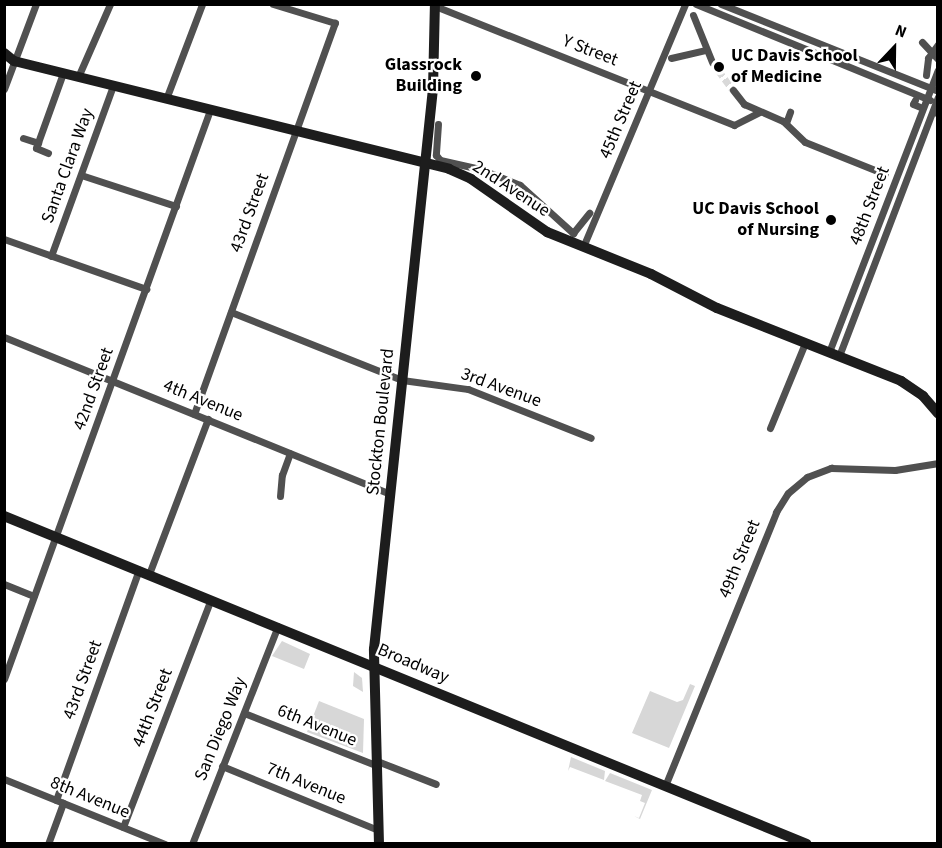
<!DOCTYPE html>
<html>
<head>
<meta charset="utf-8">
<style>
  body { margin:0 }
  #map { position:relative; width:942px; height:848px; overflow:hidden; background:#fff; font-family:"Source Sans 3",sans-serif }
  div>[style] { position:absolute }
  .green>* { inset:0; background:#d7d7d7 }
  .street-tunnel>* { height:7px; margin-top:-3.5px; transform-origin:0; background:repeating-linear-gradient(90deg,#d9d9d9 0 7px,transparent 0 10.5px) }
  .street>* { height:7px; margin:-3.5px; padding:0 3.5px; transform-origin:3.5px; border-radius:3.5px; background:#505050 }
  .secondary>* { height:10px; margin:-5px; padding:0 5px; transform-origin:5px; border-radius:5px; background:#1d1d1d }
  .dots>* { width:16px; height:16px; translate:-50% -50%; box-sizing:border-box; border:3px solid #fff; border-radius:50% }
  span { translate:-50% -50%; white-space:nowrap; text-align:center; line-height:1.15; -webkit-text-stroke:4.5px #fff; paint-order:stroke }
  .street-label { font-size:18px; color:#000 }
  .poi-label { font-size:18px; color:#000; font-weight:700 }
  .left { translate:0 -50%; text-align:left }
  .right { translate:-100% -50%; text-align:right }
  .frame { position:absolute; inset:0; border:6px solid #000; pointer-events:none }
  .north { position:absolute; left:864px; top:18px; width:60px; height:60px; -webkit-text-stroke:4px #fff; paint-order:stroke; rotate:22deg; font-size:16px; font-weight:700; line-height:24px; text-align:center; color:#000 }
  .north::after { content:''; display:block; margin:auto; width:21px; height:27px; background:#000; clip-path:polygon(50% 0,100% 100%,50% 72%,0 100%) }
</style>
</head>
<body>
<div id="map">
  <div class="green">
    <i style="clip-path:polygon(282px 641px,310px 654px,304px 669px,272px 656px)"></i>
    <i style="clip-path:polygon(354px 672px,362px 678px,363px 692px,353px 686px)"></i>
    <i style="clip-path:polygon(690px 684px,695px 686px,669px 748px,632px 733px,650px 691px,677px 702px,683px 700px)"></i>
    <i style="clip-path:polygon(319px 701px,364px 719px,363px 753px,307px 732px)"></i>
    <i style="clip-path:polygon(571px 757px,605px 771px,604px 780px,570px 767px,568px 771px)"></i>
    <i style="clip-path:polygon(610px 773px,652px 790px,640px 819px,634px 816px,639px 818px,645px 803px,640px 801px,642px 795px,605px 781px)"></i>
  </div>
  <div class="street-tunnel">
    <i style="left:712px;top:62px;width:35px;rotate:53deg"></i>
  </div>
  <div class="street">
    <i style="left:696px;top:4px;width:253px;rotate:22.3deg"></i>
    <i style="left:721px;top:4px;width:234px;rotate:21.8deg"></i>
    <i style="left:435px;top:6px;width:322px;rotate:21.7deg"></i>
    <i style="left:734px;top:125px;width:29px;rotate:-27deg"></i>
    <i style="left:693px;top:15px;width:51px;rotate:68deg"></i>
    <i style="left:922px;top:42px;width:23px;rotate:47deg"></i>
    <i style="left:671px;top:58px;width:36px;rotate:-13deg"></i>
    <i style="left:926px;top:75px;width:17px;rotate:-83deg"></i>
    <i style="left:928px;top:58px;width:17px;rotate:-54deg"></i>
    <i style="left:78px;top:77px;width:80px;rotate:-66.3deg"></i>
    <i style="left:4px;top:89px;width:91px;rotate:-69.4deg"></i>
    <i style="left:733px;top:90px;width:18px;rotate:52deg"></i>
    <i style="left:744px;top:104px;width:43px;rotate:23.6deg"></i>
    <i style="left:783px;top:121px;width:30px;rotate:44deg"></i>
    <i style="left:805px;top:142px;width:86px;rotate:21.8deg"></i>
    <i style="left:166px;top:99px;width:102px;rotate:-69.2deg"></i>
    <i style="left:915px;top:100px;width:4px;rotate:117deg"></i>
    <i style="left:913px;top:104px;width:8px;rotate:23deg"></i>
    <i style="left:937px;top:113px;width:1px"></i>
    <i style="left:786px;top:123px;width:12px;rotate:-70deg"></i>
    <i style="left:438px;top:124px;width:31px;rotate:94deg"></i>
    <i style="left:436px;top:155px;width:6px;rotate:51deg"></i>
    <i style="left:440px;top:160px;width:41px;rotate:12.7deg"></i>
    <i style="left:480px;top:169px;width:43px;rotate:21.8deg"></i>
    <i style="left:520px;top:185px;width:72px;rotate:42.2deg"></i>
    <i style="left:573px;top:233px;width:26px;rotate:-51deg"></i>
    <i style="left:23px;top:138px;width:16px;rotate:18deg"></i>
    <i style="left:48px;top:153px;width:13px;rotate:-157deg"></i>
    <i style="left:36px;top:148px;width:80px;rotate:-70.2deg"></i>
    <i style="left:81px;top:175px;width:100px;rotate:18.1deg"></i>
    <i style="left:4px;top:239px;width:151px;rotate:19.4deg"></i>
    <i style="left:583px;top:247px;width:264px;rotate:-67.2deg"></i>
    <i style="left:51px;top:256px;width:181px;rotate:-70deg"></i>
    <i style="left:231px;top:312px;width:184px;rotate:21.7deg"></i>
    <i style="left:402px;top:380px;width:67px;rotate:7.8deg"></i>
    <i style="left:468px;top:389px;width:132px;rotate:21.7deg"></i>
    <i style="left:4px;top:337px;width:417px;rotate:22.1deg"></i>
    <i style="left:829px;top:352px;width:302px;rotate:-68.9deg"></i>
    <i style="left:839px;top:356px;width:277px;rotate:-69.1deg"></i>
    <i style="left:194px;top:414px;width:416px;rotate:-70.2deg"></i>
    <i style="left:335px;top:23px;width:65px;rotate:-163deg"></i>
    <i style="left:770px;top:428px;width:92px;rotate:-67.6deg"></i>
    <i style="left:280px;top:496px;width:21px;rotate:-85deg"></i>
    <i style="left:282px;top:475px;width:23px;rotate:-70deg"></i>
    <i style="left:149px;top:574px;width:166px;rotate:-69.2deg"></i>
    <i style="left:4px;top:584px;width:32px;rotate:22deg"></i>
    <i style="left:4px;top:679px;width:605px;rotate:-70.1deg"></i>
    <i style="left:244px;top:713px;width:144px;rotate:21.6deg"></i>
    <i style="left:377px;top:761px;width:63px;rotate:21.3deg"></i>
    <i style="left:222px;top:766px;width:169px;rotate:22.3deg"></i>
    <i style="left:4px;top:779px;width:174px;rotate:22deg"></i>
    <i style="left:665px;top:786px;width:296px;rotate:-67.9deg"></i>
    <i style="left:776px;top:512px;width:22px;rotate:-58deg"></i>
    <i style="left:788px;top:493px;width:25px;rotate:-40deg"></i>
    <i style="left:807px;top:477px;width:26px;rotate:-21deg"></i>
    <i style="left:831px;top:468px;width:64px;rotate:1.8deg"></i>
    <i style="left:895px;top:470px;width:44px;rotate:-9.2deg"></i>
    <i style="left:56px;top:800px;width:245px;rotate:-70.2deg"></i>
    <i style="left:123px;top:827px;width:244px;rotate:-68.9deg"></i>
    <i style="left:48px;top:844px;width:44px;rotate:-69.9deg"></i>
    <i style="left:192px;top:844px;width:234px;rotate:-68.5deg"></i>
  </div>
  <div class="secondary">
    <i style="left:4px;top:53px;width:13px;rotate:39deg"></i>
    <i style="left:14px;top:61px;width:448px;rotate:13.9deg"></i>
    <i style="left:449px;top:169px;width:24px;rotate:24deg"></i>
    <i style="left:471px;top:179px;width:93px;rotate:34.9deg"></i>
    <i style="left:547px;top:232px;width:112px;rotate:22deg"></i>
    <i style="left:651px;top:274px;width:74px;rotate:27.3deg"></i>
    <i style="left:717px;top:308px;width:198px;rotate:21.6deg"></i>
    <i style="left:901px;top:381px;width:27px;rotate:34deg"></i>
    <i style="left:923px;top:396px;width:23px;rotate:49deg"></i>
    <i style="left:4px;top:516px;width:867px;rotate:22.22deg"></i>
    <i style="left:379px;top:844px;width:195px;rotate:-91.5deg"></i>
    <i style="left:374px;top:649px;width:563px;rotate:-83.99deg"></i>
    <i style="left:433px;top:89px;width:85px;rotate:-88.7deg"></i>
  </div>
  <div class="dots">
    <i style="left:719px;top:67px;background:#000"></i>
    <i style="left:476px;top:76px;background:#000"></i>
    <i style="left:831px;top:220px;background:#000"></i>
  </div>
  <div class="street-label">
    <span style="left:590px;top:51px;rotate:21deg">Y Street</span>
    <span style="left:621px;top:120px;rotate:-67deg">45th Street</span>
    <span style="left:68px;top:166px;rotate:-70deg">Santa Clara Way</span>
    <span style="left:511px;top:189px;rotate:33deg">2nd Avenue</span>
    <span style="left:870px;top:206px;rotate:-69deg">48th Street</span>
    <span style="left:250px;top:213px;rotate:-70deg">43rd Street</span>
    <span style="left:501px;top:388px;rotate:20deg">3rd Avenue</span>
    <span style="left:94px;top:389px;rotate:-70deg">42nd Street</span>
    <span style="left:203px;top:401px;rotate:22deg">4th Avenue</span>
    <span style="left:381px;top:422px;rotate:-84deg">Stockton Boulevard</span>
    <span style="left:740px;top:559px;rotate:-68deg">49th Street</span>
    <span style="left:413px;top:664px;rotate:23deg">Broadway</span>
    <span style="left:83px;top:680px;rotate:-70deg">43rd Street</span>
    <span style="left:153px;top:708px;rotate:-69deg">44th Street</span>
    <span style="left:317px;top:726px;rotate:22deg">6th Avenue</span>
    <span style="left:221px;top:729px;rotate:-68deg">San Diego Way</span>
    <span style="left:306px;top:784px;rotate:22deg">7th Avenue</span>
    <span style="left:90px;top:798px;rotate:22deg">8th Avenue</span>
  </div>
  <div class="poi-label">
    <span class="left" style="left:731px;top:67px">UC Davis School<br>of Medicine</span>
    <span class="right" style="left:462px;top:76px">Glassrock<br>Building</span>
    <span class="right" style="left:819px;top:220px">UC Davis School<br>of Nursing</span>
  </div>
  <div class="frame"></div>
  <div class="north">N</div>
</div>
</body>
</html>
